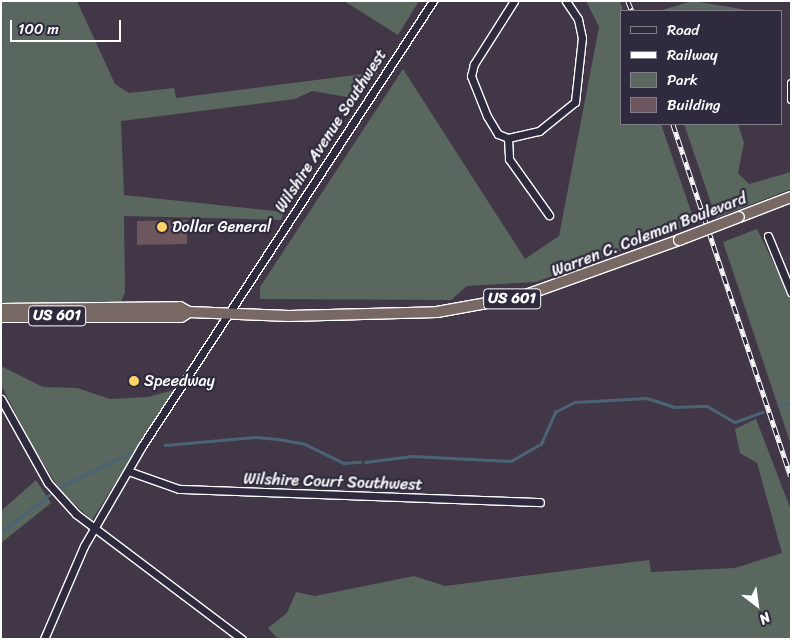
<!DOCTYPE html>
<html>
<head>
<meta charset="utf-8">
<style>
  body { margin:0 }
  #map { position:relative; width:792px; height:640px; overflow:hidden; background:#423747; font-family:Sriracha,sans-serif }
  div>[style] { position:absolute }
  .green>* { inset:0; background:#59675e }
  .stream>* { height:2.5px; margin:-1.25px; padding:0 1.25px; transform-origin:1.25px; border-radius:1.25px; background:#4b6475 }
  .building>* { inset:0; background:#6d565e }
  .roads { filter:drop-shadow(1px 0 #fff) drop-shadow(-1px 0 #fff) drop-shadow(0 1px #fff) drop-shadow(0 -1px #fff) }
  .minor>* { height:7px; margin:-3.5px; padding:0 3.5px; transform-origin:3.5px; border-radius:3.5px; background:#2f2a3d }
  .highway>* { height:10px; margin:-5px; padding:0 5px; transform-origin:5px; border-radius:5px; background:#776864 }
  .rail>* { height:4.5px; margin-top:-2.25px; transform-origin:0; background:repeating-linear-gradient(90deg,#2f2a3d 0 8px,#fff 0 16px); box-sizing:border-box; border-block:1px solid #fff }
  .bridges { filter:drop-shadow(1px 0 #fff) drop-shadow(-1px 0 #fff) drop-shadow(0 1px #fff) drop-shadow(0 -1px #fff) }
  .highway-bridge>* { height:10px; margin:-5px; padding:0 5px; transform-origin:5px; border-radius:5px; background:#776864 }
  .dots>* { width:14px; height:14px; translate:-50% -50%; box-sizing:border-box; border:2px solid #2f2a3d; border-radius:50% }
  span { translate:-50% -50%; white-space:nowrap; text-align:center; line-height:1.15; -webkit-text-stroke:4.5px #2f2a3d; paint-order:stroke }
  .shield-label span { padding:1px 4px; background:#2f2a3d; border:1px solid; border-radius:4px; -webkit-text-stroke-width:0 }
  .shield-label { font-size:15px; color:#fff; font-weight:700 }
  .street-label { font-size:16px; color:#fff }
  .poi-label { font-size:16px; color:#fff }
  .left { translate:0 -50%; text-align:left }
  .frame { position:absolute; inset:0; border:2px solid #fff; pointer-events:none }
  .legend { position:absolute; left:620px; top:10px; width:162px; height:115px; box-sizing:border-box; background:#2f2a3d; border:1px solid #827f8b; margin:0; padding:6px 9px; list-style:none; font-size:15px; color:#fff }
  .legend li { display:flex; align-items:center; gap:10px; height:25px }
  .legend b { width:25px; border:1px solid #827f8b }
  .north { position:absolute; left:732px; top:580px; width:50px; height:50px; -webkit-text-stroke:4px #2f2a3d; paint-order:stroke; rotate:150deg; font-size:14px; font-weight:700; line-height:20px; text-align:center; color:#fff }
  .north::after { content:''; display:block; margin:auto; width:18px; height:22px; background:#fff; clip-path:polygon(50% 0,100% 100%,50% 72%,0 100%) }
  .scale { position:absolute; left:10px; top:20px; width:111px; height:22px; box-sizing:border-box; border:2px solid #fff; border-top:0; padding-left:6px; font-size:15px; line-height:18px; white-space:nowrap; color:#fff; -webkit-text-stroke:4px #2f2a3d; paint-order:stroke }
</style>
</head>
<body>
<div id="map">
  <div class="green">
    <i style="clip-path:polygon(1px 1px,77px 1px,115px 84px,129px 93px,174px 88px,176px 98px,378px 72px,358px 99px,312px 91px,295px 99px,121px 121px,124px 195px,284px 212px,281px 220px,124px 216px,125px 292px,121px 302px,1px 304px)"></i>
    <i style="clip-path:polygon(344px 1px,419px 1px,398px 35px)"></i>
    <i style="clip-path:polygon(586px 1px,620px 1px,623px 11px,621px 124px,661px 124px,695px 223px,536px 282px,467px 286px,451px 300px,260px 299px,260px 287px,403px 69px,525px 259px,559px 236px,599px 27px)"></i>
    <i style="clip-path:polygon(692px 1px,693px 1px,753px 11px,659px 11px)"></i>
    <i style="clip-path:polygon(684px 124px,738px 124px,744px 143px,738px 173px,749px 184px,791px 172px,791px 189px,716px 218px)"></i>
    <i style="clip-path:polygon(757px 229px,791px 299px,791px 445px,723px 242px)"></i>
    <i style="clip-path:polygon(1px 366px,43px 387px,77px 388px,110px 399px,148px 397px,174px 390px,92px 520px,61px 492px,32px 445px,1px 385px)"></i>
    <i style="clip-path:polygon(756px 419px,791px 510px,791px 639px,278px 639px,268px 628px,287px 613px,296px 592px,315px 596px,414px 576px,445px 586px,649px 560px,651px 572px,735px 568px,782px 553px,757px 463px,740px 453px,735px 429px)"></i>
    <i style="clip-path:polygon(36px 480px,51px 503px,1px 543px,1px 511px)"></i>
  </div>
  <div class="stream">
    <i style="left:780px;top:405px;width:11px;rotate:-15deg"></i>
    <i style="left:165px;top:445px;width:90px;rotate:-5.1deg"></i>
    <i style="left:255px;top:437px;width:23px;rotate:5deg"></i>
    <i style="left:278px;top:439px;width:27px;rotate:10deg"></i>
    <i style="left:305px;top:444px;width:43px;rotate:26deg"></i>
    <i style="left:344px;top:463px;width:16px;rotate:-4deg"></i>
    <i style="left:365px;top:462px;width:47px;rotate:-7.3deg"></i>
    <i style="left:412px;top:456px;width:99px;rotate:2.9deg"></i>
    <i style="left:511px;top:461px;width:34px;rotate:-30deg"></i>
    <i style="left:541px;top:444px;width:35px;rotate:-66deg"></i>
    <i style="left:555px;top:412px;width:22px;rotate:-27deg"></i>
    <i style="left:575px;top:402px;width:72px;rotate:-3.2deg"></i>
    <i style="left:647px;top:398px;width:28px;rotate:18deg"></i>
    <i style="left:674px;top:407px;width:33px;rotate:-2deg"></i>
    <i style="left:707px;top:406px;width:32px;rotate:30deg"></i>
    <i style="left:735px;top:422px;width:29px;rotate:-20deg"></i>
    <i style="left:60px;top:487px;width:79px;rotate:-25.6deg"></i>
    <i style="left:1px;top:532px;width:61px;rotate:-37.6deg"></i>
  </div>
  <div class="building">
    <i style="clip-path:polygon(187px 220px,187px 244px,137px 245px,137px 221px)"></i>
  </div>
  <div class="roads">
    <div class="minor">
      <i style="left:514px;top:1px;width:75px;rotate:122.4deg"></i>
      <i style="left:474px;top:64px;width:12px;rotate:104deg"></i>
      <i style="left:471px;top:76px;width:43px;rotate:68.2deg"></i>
      <i style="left:487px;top:116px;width:21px;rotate:59deg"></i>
      <i style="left:498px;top:134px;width:11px;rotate:22deg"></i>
      <i style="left:508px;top:138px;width:32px;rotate:-13deg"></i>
      <i style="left:539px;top:131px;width:46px;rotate:-38.9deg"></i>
      <i style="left:575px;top:102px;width:64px;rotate:-83.8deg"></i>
      <i style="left:582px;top:38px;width:19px;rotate:-102deg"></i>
      <i style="left:578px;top:19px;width:22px;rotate:-124deg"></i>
      <i style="left:791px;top:83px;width:16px;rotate:90deg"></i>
      <i style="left:508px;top:138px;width:21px;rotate:87deg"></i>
      <i style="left:509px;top:159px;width:69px;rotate:54.5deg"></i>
      <i style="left:768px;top:236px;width:61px;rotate:67.7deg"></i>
      <i style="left:1px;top:399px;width:96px;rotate:60.8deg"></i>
      <i style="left:48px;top:483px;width:42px;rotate:47.9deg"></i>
      <i style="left:76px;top:514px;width:208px;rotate:37deg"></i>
      <i style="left:128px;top:471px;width:54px;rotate:19.4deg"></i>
      <i style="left:179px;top:489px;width:361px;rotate:2.1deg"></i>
      <i style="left:44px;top:639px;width:101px;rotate:-66.7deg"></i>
      <i style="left:84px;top:546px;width:116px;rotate:-59.9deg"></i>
      <i style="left:142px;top:446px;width:532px;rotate:-56.82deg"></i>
    </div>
    <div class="highway">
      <i style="left:739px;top:217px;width:56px;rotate:-21deg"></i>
      <i style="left:1px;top:309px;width:179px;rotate:-0.6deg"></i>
      <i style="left:180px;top:307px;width:10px;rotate:29deg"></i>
      <i style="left:189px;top:312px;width:100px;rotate:2.3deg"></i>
      <i style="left:289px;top:316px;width:148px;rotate:-1.5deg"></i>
      <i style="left:437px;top:312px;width:84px;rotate:-10.2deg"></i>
      <i style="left:520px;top:297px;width:169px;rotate:-19.7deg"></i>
      <i style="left:1px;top:317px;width:180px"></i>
      <i style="left:181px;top:317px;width:9px;rotate:-32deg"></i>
    </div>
  </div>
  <div class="rail">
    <i style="left:628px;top:1px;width:11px;rotate:68deg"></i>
    <i style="left:673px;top:124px;width:371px;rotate:71.5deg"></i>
  </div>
  <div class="bridges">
    <div class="highway-bridge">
      <i style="left:679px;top:240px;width:64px;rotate:-21deg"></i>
    </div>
  </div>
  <div class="dots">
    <i style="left:162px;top:227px;background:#ffd166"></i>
    <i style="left:134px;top:381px;background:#ffd166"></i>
  </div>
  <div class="shield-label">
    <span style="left:512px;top:299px">US 601</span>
    <span style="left:57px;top:316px">US 601</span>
  </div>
  <div class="street-label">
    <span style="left:331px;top:131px;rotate:-57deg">Wilshire Avenue Southwest</span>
    <span style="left:649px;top:235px;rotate:-21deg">Warren C. Coleman Boulevard</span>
    <span style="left:333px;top:482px;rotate:2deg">Wilshire Court Southwest</span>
  </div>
  <div class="poi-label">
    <span class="left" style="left:172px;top:227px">Dollar General</span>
    <span class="left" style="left:144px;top:381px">Speedway</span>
  </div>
  <div class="frame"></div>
  <ul class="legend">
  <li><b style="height:6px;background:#2f2a3d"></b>Road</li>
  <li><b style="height:6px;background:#fff"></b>Railway</li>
  <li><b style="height:14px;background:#59675e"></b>Park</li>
  <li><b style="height:14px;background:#6d565e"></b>Building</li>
  </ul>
  <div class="north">N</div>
  <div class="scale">100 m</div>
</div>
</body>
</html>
